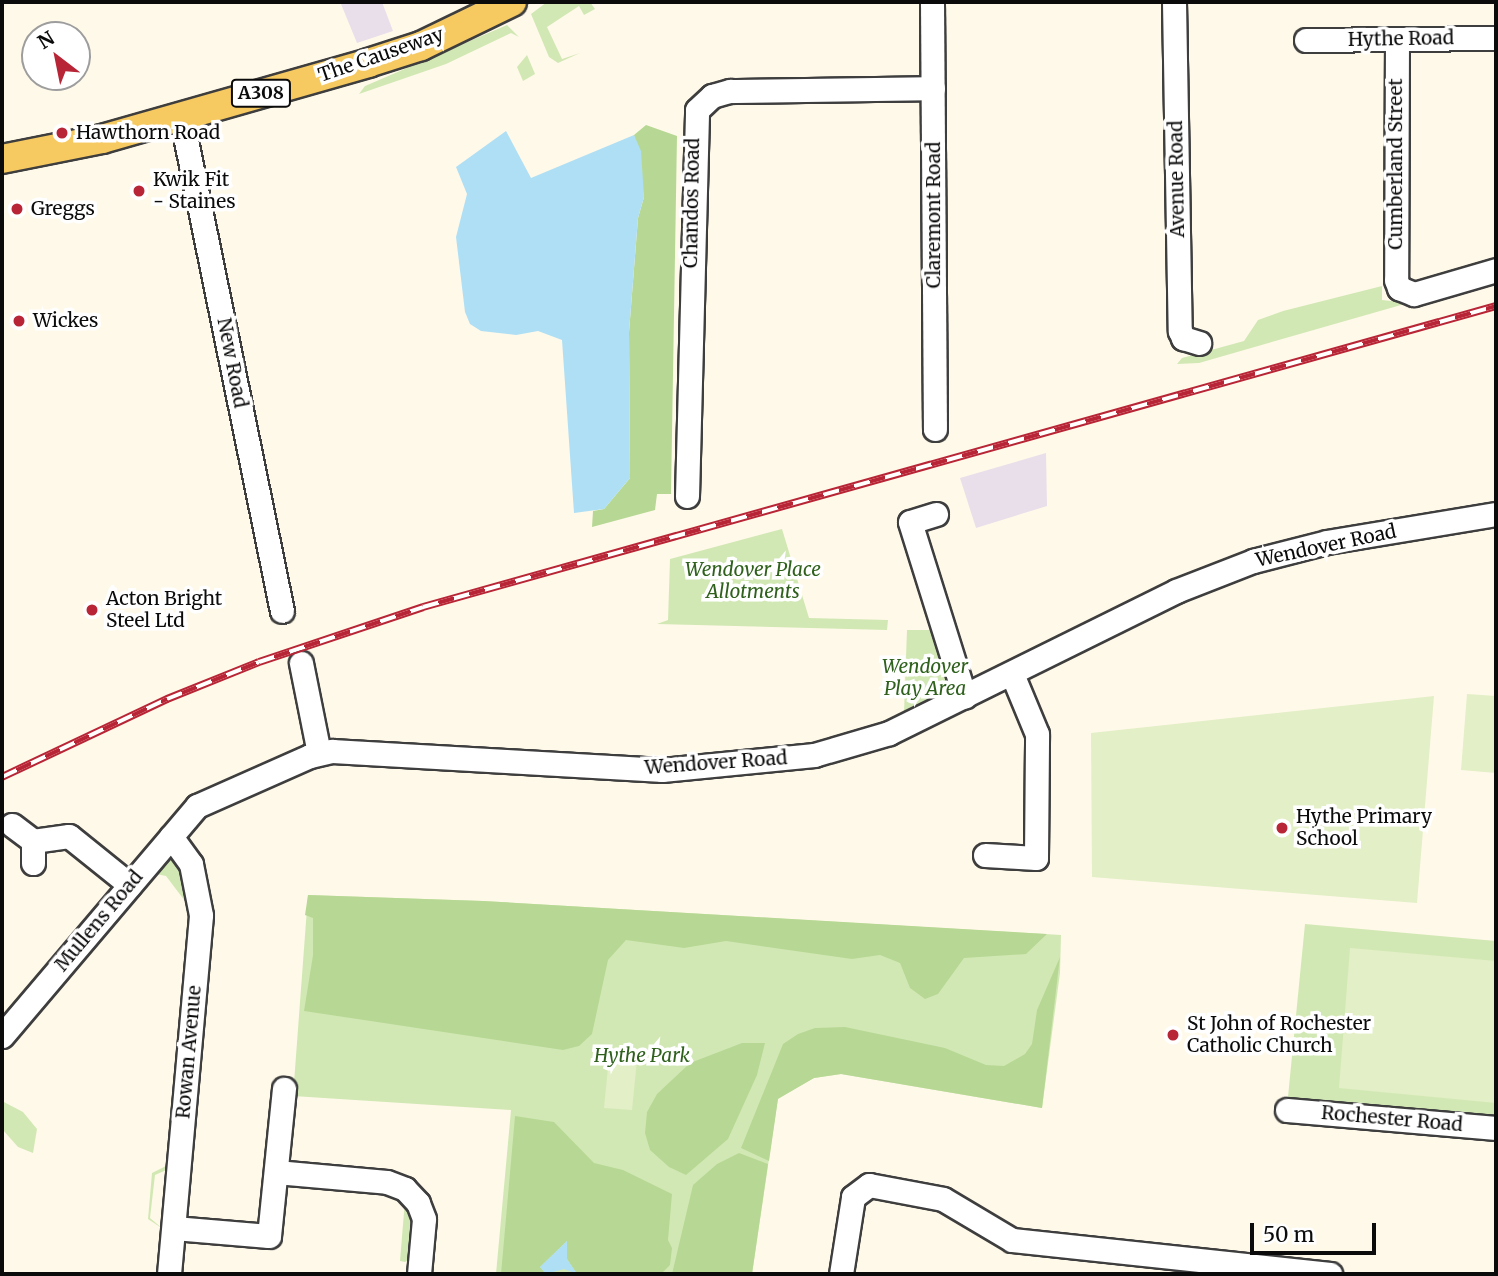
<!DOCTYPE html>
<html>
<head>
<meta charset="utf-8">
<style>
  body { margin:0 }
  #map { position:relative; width:1498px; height:1276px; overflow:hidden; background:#fff9e9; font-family:Merriweather,serif }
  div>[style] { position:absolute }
  .industrial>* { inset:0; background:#e8dfea }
  .green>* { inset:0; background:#d2e8b4 }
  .forest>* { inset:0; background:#b7d894 }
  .pitch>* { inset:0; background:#e3efc6 }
  .water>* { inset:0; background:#afdff5 }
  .roads { filter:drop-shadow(2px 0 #3e3e3e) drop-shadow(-2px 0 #3e3e3e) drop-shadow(0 2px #3e3e3e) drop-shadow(0 -2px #3e3e3e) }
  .minor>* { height:23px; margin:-11.5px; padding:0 11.5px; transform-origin:11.5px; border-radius:11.5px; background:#fff }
  .major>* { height:28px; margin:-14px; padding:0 14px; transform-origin:14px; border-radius:14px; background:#f7c961 }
  .rail>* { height:8px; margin-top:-4px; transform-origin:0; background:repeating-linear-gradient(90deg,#fff 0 16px,#b82536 0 32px); box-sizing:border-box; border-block:2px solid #b82536 }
  .dots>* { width:19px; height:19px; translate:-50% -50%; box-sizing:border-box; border:4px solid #fff; border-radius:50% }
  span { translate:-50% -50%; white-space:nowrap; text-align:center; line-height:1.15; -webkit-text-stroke:7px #fff; paint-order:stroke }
  .shield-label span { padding:2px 5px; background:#fff; border:2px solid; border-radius:5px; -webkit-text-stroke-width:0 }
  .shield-label { font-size:18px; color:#0b0b0b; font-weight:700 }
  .street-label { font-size:19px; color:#0b0b0b }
  .poi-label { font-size:19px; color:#0b0b0b }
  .left { translate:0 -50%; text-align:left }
  .park-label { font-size:19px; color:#2f611d; font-style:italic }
  .frame { position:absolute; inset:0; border:4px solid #0b0b0b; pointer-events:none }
  .north { position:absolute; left:21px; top:21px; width:70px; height:70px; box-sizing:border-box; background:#fff; border:2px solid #9d9d9d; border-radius:50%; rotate:328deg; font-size:19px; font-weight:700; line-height:28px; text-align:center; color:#0b0b0b }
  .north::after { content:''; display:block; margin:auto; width:24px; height:32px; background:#b82536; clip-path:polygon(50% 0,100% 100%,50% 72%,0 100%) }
  .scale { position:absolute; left:1250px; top:1223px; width:126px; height:32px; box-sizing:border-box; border:4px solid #0b0b0b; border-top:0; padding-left:9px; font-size:21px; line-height:24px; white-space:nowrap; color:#0b0b0b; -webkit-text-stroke:5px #fff; paint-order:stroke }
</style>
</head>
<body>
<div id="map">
  <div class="industrial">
    <i style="clip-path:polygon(348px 2px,382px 2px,393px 31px,357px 43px,341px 4px)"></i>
    <i style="clip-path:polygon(1046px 453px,1047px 506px,976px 528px,960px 478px)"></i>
  </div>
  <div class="green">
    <i style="clip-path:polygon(547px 2px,590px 2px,595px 9px,584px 15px,579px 6px,547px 27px,562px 59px,580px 53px,558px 63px,549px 57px,531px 14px)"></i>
    <i style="clip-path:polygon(507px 25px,519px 37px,511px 33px,446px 64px,359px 94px,365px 86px)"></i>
    <i style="clip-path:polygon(527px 55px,535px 74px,523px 81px,517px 67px)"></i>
    <i style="clip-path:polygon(1382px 286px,1382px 300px,1408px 303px,1199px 363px,1177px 364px,1182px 358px,1244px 341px,1258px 320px,1283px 311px)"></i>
    <i style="clip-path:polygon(782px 529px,809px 618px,888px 620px,887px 630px,657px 624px,668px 620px,670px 559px)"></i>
    <i style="clip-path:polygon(907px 630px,933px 630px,949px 681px,945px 693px,904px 712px)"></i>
    <i style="clip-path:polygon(168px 859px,178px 861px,194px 905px,171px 1168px,155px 1175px,150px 1218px,163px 1229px,148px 1219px,152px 1173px,168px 1165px,191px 909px,166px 876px,156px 874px)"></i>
    <i style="clip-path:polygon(308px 895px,483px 901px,1061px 935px,1060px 973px,1042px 1108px,841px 1074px,814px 1078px,778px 1098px,752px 1274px,496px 1274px,511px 1110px,293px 1096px)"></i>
    <i style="clip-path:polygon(1305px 924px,1496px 941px,1496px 1118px,1288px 1097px)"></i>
    <i style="clip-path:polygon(206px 928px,214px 928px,188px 1213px,184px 1208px)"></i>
    <i style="clip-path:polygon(2px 1101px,23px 1112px,37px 1129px,33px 1153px,18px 1147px,2px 1129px)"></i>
    <i style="clip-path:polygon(405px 1200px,414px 1211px,412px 1258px,405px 1262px,400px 1261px)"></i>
  </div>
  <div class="forest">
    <i style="clip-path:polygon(646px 125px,677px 136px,671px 494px,657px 494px,655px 510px,592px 527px,593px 511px,604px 509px,630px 478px,629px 332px,638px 218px,644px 197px,634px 135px)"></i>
    <i style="clip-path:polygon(308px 895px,483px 901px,1047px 934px,1026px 954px,964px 958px,938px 994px,925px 999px,910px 988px,900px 963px,880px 955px,852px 959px,726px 941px,684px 948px,626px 940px,608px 960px,592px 1034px,579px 1046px,563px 1050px,304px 1011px,313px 955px,313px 918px,305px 915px)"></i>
    <i style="clip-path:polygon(1060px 957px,1042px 1108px,841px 1074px,814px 1078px,778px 1099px,769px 1161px,741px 1148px,783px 1044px,798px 1034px,815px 1028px,845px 1027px,945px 1048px,986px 1065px,1004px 1066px,1025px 1054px,1032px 1044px,1037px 1010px)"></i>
    <i style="clip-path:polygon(742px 1043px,765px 1043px,757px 1075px,728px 1139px,686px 1175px,669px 1167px,650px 1150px,645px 1133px,647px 1112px,657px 1094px,690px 1063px)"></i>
    <i style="clip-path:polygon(515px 1116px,554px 1122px,594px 1163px,623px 1170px,672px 1194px,668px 1240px,672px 1248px,670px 1265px,661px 1274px,577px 1274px,567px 1259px,567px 1241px,540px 1267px,546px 1274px,501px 1274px)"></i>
    <i style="clip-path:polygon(739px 1153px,768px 1164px,752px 1274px,672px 1274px,693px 1185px,717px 1164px)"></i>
  </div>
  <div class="pitch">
    <i style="clip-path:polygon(1467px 694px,1496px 696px,1496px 773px,1461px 770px)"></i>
    <i style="clip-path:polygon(1434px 696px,1417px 903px,1092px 877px,1091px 733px)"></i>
    <i style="clip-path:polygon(1350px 948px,1496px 961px,1496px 1103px,1339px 1088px)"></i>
    <i style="clip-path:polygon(609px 1058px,637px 1060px,632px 1110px,604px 1108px)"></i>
  </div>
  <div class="water">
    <i style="clip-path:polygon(506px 131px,531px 178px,634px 135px,641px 151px,644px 197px,638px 218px,629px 332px,630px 478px,604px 509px,574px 513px,562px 340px,538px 331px,516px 335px,481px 331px,470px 324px,465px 312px,456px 237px,467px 194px,456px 167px)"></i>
    <i style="clip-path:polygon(567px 1241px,567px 1259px,577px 1274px,564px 1269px,546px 1274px,540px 1267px)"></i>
  </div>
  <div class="roads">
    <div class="minor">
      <i style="left:932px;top:2px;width:427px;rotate:89.6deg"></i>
      <i style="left:1174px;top:2px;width:329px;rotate:89deg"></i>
      <i style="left:1180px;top:331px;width:8px;rotate:67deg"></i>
      <i style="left:1183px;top:338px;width:17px;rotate:17deg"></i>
      <i style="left:1397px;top:39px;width:241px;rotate:90.2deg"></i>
      <i style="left:1396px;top:280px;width:9px;rotate:69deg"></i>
      <i style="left:1399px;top:288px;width:16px;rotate:22deg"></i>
      <i style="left:1414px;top:294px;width:85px;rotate:-16.3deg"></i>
      <i style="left:1306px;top:40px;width:190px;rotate:-0.6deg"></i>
      <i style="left:181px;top:116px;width:505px;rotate:78.47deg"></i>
      <i style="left:687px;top:496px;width:386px;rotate:-88.5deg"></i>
      <i style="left:697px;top:110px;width:21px;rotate:-43deg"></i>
      <i style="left:712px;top:96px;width:19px;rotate:-16deg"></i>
      <i style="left:730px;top:91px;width:203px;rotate:-0.8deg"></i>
      <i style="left:936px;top:514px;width:27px;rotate:163deg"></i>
      <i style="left:910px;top:522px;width:183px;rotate:72.6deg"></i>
      <i style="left:301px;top:663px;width:92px;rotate:78.7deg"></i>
      <i style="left:12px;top:825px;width:26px;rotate:37deg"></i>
      <i style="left:33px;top:841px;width:36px;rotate:-8deg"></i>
      <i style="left:69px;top:836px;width:78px;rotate:38.8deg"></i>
      <i style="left:985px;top:855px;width:51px;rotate:3.4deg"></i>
      <i style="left:1036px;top:858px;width:124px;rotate:-89.5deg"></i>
      <i style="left:1037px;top:734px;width:63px;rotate:-112.5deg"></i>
      <i style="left:33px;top:863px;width:22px;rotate:-90deg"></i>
      <i style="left:2px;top:1036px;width:302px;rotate:-49.7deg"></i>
      <i style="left:197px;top:806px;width:124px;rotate:-23.9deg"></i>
      <i style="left:310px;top:756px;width:23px;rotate:-13deg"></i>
      <i style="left:332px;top:751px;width:331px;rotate:3.3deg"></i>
      <i style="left:662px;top:770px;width:153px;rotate:-5.6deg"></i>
      <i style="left:814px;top:755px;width:78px;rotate:-16.3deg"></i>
      <i style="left:889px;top:733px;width:320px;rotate:-26.3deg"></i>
      <i style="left:1176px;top:591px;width:83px;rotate:-21.3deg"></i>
      <i style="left:1253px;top:561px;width:76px;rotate:-14.4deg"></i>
      <i style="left:1327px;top:542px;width:171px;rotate:-9.4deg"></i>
      <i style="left:1287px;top:1110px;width:210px;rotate:4.9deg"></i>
      <i style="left:276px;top:1172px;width:111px;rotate:5.1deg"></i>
      <i style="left:387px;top:1182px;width:19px;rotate:21deg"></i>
      <i style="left:405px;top:1189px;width:19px;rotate:47deg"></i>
      <i style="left:418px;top:1203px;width:17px;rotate:69deg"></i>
      <i style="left:424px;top:1219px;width:55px;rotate:95.2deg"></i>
      <i style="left:174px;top:1228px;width:95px;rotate:4.8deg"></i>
      <i style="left:269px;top:1236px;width:148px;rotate:-84.2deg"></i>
      <i style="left:169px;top:1274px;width:360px;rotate:-84.9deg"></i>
      <i style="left:201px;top:915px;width:52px;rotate:-101.1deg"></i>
      <i style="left:191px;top:864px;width:34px;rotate:-126deg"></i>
      <i style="left:841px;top:1274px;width:78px;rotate:-81.1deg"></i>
      <i style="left:853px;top:1197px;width:20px;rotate:-37deg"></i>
      <i style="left:869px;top:1185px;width:75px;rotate:10.7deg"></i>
      <i style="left:943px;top:1199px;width:80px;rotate:30.7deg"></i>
      <i style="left:1012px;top:1240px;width:320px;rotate:6.1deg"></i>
    </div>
    <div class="major">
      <i style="left:2px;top:159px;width:102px;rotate:-11.3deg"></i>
      <i style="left:102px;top:139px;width:277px;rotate:-15.9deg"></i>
      <i style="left:368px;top:63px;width:56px;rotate:-17.8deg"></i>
      <i style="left:421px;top:46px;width:101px;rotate:-25.8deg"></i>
    </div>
  </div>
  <div class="rail">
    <i style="left:2px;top:777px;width:183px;rotate:-25.3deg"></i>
    <i style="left:167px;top:699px;width:99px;rotate:-21.9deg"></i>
    <i style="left:259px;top:662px;width:173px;rotate:-18.5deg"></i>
    <i style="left:423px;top:607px;width:1114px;rotate:-15.67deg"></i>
  </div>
  <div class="dots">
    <i style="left:62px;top:133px;background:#b82536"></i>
    <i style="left:139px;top:191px;background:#b82536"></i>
    <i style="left:17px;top:209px;background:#b82536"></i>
    <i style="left:19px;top:321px;background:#b82536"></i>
    <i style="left:92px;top:610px;background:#b82536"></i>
    <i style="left:1282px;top:828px;background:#b82536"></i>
    <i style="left:1173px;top:1035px;background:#b82536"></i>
  </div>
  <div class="shield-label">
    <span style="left:261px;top:93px">A308</span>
  </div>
  <div class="street-label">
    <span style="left:1401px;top:39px;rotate:-1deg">Hythe Road</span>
    <span style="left:381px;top:55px;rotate:-19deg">The Causeway</span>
    <span style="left:1396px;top:164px;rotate:-90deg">Cumberland Street</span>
    <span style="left:1177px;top:179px;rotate:-91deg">Avenue Road</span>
    <span style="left:692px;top:203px;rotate:-89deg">Chandos Road</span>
    <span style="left:934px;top:215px;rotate:-90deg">Claremont Road</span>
    <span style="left:232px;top:363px;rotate:79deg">New Road</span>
    <span style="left:1326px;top:546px;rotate:-12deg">Wendover Road</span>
    <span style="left:716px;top:763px;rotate:-4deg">Wendover Road</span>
    <span style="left:99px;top:921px;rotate:-50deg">Mullens Road</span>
    <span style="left:189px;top:1052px;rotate:-85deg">Rowan Avenue</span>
    <span style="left:1392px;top:1119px;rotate:5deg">Rochester Road</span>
  </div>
  <div class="poi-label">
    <span class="left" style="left:76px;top:133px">Hawthorn Road</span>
    <span class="left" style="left:153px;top:191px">Kwik Fit<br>- Staines</span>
    <span class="left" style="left:31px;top:209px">Greggs</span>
    <span class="left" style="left:33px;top:321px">Wickes</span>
    <span class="left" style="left:106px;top:610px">Acton Bright<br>Steel Ltd</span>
    <span class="left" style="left:1296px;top:828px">Hythe Primary<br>School</span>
    <span class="left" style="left:1187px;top:1035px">St John of Rochester<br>Catholic Church</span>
  </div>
  <div class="park-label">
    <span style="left:753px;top:581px">Wendover Place<br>Allotments</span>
    <span style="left:925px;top:678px">Wendover<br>Play Area</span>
    <span style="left:642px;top:1056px">Hythe Park</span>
  </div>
  <div class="frame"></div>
  <div class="north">N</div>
  <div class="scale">50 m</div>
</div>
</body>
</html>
